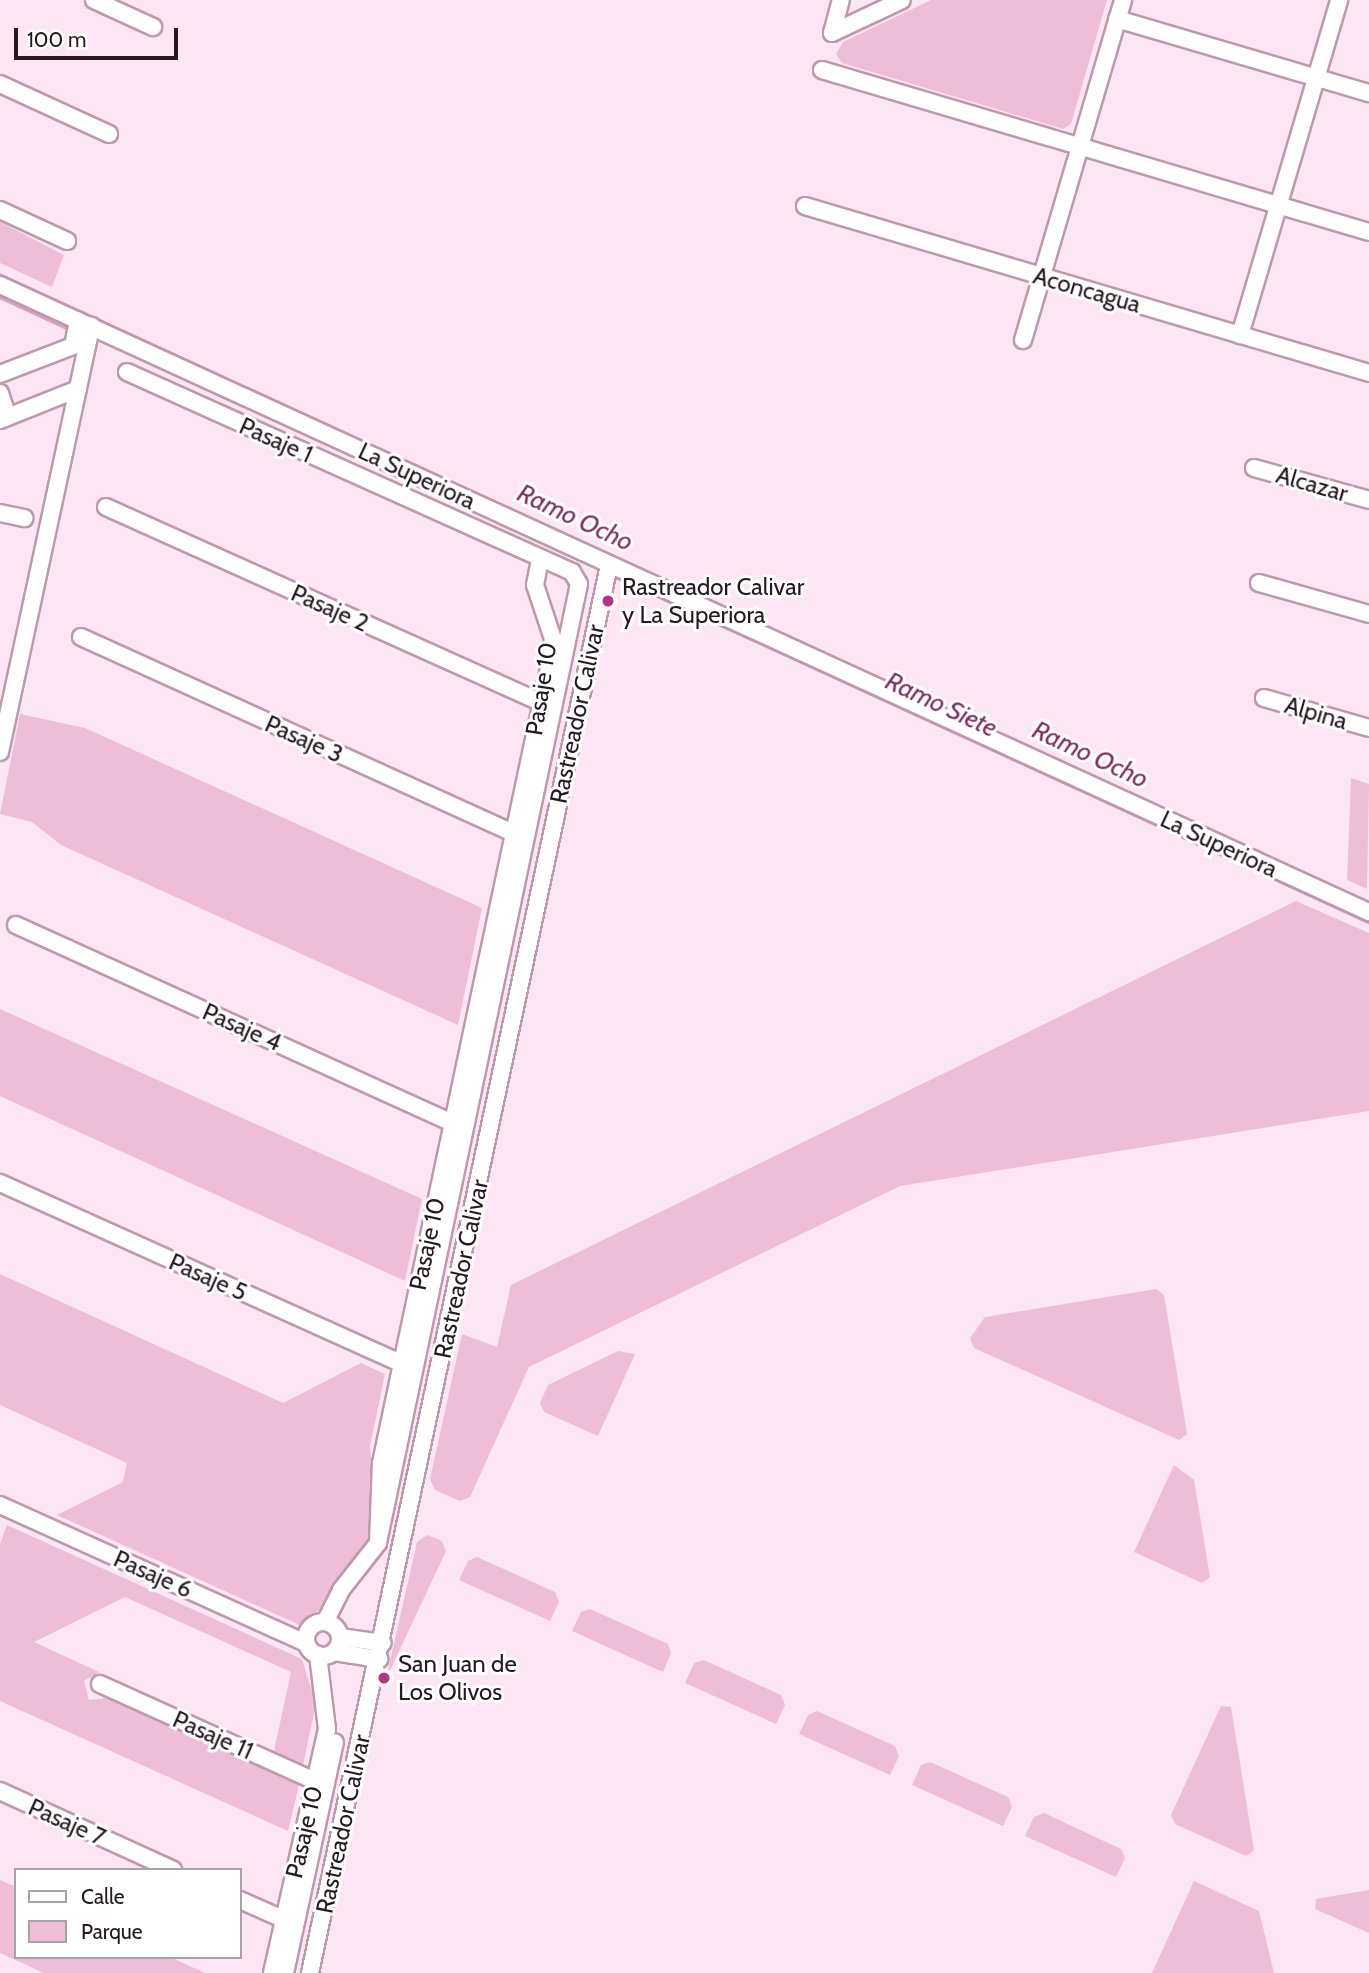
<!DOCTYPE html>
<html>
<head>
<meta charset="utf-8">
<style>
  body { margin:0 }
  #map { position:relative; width:1369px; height:1973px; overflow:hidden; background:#fde6f3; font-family:Cabin,sans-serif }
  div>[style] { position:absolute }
  .green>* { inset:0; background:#eebdd8 }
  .stream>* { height:3.5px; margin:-1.75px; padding:0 1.75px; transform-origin:1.75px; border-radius:1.75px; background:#e09dc3 }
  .roads { filter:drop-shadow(2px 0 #bc99ac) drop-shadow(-2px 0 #bc99ac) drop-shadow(0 2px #bc99ac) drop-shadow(0 -2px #bc99ac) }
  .minor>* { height:16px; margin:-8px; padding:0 8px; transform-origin:8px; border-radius:8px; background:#fff }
  .minor>.ring { margin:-8px; padding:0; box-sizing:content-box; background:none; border:16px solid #fff; border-radius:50% }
  .dots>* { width:19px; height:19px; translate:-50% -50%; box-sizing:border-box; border:4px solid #fff; border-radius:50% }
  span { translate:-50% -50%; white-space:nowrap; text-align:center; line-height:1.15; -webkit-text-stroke:6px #fff; paint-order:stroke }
  .street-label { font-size:24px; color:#251920 }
  .poi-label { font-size:24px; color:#251920 }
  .left { translate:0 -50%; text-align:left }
  .water-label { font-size:26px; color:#7d2e61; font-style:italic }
  .legend { position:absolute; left:14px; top:1868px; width:228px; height:91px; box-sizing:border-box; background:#fff; border:2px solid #a8a3a6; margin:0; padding:9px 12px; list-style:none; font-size:21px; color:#251920 }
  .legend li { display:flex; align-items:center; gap:14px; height:35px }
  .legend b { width:35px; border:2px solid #a8a3a6 }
  .scale { position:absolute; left:14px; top:28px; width:164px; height:32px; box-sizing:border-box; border:4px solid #251920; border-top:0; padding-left:9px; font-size:21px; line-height:24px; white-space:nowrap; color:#251920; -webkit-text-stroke:5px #fff; paint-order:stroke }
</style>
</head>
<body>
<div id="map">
  <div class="green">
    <i style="clip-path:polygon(931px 0,1107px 0,1071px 124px,1063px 129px,842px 63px,836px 54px,843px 42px)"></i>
    <i style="clip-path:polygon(0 222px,64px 255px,52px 287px,0 263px)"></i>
    <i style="clip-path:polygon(20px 714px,85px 728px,482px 908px,458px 1025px,61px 845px,32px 822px,0 814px)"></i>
    <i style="clip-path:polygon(1351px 778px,1369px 784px,1367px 889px,1347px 880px)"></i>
    <i style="clip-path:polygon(1296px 901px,1369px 933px,1369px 1111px,900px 1186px,529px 1367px,470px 1497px,460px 1501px,435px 1490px,430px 1479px,462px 1334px,497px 1347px,511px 1285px)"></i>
    <i style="clip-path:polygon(0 1009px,422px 1199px,405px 1281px,0 1096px)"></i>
    <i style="clip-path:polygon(0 1274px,283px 1403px,361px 1363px,385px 1374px,370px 1446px,375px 1513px,369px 1549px,304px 1627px,57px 1515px,123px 1482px,127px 1463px,0 1405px)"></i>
    <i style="clip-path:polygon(1156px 1289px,1164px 1295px,1187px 1434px,1179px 1440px,974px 1348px,970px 1338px,985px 1317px)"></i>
    <i style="clip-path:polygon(618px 1351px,635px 1354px,598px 1436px,544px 1412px,540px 1403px,548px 1385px)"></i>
    <i style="clip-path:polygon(1174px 1465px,1194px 1480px,1210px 1577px,1202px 1583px,1134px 1552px)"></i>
    <i style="clip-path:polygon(7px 1525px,302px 1659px,316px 1704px,303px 1765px,274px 1751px,291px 1672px,125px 1597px,34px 1642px,99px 1672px,84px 1681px,89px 1700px,107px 1698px,299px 1785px,288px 1831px,0 1701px,0 1544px)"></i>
    <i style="clip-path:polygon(427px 1535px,442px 1541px,446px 1551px,386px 1679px,417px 1542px)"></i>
    <i style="clip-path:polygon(477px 1557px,555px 1592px,559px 1602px,550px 1621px,459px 1580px,468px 1561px)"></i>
    <i style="clip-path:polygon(590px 1609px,668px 1644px,671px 1653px,663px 1672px,572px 1631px,581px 1612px)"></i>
    <i style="clip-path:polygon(704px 1660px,781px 1695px,785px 1705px,776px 1724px,685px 1683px,694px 1663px)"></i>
    <i style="clip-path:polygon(1221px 1706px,1231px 1707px,1254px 1850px,1246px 1856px,1175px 1824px,1171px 1815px)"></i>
    <i style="clip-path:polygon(817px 1711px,895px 1746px,899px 1756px,890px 1775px,799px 1734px,808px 1715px)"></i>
    <i style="clip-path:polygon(930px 1762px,1008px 1797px,1012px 1807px,1003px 1826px,912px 1785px,921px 1765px)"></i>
    <i style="clip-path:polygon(1044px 1813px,1121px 1849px,1125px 1858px,1116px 1877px,1025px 1836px,1034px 1817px)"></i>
    <i style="clip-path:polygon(0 1880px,16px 1887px,16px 1957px,170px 1957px,205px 1973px,44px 1973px,0 1953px)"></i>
    <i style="clip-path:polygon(1194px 1881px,1259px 1911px,1274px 1973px,1152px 1973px)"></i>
    <i style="clip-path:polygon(1369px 1890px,1369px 1933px,1315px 1909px,1316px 1899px)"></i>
  </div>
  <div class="stream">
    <i style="left:0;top:275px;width:1095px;rotate:24.67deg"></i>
    <i style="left:0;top:297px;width:78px;rotate:24.9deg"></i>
    <i style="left:612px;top:575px;width:833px;rotate:24.63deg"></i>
  </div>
  <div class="roads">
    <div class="minor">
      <i style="left:94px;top:0;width:65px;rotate:24.6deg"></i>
      <i style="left:1117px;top:19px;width:263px;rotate:16.4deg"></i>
      <i style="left:832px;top:33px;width:77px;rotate:-25.2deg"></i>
      <i style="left:832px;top:33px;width:34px;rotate:-75deg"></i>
      <i style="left:822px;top:70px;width:570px;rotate:16.5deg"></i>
      <i style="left:0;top:84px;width:120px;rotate:24.6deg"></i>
      <i style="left:805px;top:206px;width:588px;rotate:16.49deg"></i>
      <i style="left:0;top:210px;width:74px;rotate:24.8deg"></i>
      <i style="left:0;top:285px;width:1506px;rotate:24.61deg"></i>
      <i style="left:1240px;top:335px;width:349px;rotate:-73.5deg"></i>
      <i style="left:1023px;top:340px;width:354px;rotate:-73.6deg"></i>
      <i style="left:127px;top:372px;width:488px;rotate:24.2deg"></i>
      <i style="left:572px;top:572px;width:14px;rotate:60deg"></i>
      <i style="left:579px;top:584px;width:980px;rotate:101.84deg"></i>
      <i style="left:378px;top:1543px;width:80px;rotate:-87.9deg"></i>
      <i style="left:381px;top:1463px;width:818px;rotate:-78.07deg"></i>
      <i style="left:550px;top:663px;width:24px;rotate:-83deg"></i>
      <i style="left:553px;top:639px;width:57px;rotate:-108.4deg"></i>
      <i style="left:535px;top:585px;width:26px;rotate:-79deg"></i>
      <i style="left:0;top:374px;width:78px;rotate:-21deg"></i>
      <i style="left:73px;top:346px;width:26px;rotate:-79deg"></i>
      <i style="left:0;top:393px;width:25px;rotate:72deg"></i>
      <i style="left:0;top:420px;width:84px;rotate:-21.7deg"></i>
      <i style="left:1254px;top:468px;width:119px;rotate:15.5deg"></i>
      <i style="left:106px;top:507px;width:488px;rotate:24.2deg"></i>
      <i style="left:0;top:513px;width:25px;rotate:12deg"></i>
      <i style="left:1259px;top:583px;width:114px;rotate:15.7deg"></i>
      <i style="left:81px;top:637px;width:483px;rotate:24.4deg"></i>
      <i style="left:1264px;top:698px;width:109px;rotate:15.9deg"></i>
      <i style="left:0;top:752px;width:436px;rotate:-77.9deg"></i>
      <i style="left:16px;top:925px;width:490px;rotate:24.4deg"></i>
      <i style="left:0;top:1183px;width:449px;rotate:24.2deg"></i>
      <i style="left:0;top:1505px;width:336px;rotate:24.3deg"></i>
      <i style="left:325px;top:1622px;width:36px;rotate:-63deg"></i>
      <i style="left:341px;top:1590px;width:60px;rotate:-51.8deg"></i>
      <i class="ring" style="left:306px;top:1622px;width:18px;height:18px"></i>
      <i style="left:340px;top:1637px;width:43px;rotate:7.9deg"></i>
      <i style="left:334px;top:1652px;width:46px;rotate:8.8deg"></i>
      <i style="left:100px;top:1684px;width:246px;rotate:24.3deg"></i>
      <i style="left:0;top:1791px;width:190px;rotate:24.5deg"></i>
      <i style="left:240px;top:1900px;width:57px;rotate:23.9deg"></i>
      <i style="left:272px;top:1973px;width:250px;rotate:-77.3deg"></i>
      <i style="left:327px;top:1729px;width:75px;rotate:-96.9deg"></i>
      <i style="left:285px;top:1973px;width:236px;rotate:-77.8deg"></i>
      <i style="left:310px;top:1973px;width:1439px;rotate:-78.01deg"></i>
    </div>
  </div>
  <div class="dots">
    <i style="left:608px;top:601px;background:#b03587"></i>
    <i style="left:384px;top:1678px;background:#b03587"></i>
  </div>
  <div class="street-label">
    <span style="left:1087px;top:290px;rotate:16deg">Aconcagua</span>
    <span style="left:276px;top:440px;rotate:24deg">Pasaje 1</span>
    <span style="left:417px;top:476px;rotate:25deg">La Superiora</span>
    <span style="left:1312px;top:484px;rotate:16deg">Alcazar</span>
    <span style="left:330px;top:608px;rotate:24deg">Pasaje 2</span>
    <span style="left:541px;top:689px;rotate:-81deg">Pasaje 10</span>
    <span style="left:1316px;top:713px;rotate:16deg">Alpina</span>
    <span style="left:577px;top:714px;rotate:-78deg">Rastreador Calivar</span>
    <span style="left:304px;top:739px;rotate:24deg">Pasaje 3</span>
    <span style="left:1219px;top:844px;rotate:25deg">La Superiora</span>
    <span style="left:242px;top:1027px;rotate:24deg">Pasaje 4</span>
    <span style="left:427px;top:1244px;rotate:-78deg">Pasaje 10</span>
    <span style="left:461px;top:1269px;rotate:-78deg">Rastreador Calivar</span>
    <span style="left:208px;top:1277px;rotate:24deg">Pasaje 5</span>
    <span style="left:153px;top:1574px;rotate:24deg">Pasaje 6</span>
    <span style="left:213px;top:1735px;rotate:24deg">Pasaje 11</span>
    <span style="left:67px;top:1822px;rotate:24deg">Pasaje 7</span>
    <span style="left:343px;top:1824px;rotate:-78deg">Rastreador Calivar</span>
    <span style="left:304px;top:1832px;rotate:-77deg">Pasaje 10</span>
  </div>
  <div class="poi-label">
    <span class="left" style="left:622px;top:601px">Rastreador Calivar<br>y La Superiora</span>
    <span class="left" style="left:398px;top:1678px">San Juan de<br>Los Olivos</span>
  </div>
  <div class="water-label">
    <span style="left:575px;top:518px;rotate:25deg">Ramo Ocho</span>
    <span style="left:941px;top:705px;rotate:25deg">Ramo Siete</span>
    <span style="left:1090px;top:755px;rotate:25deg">Ramo Ocho</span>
  </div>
  <ul class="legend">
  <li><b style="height:9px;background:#fff"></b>Calle</li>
  <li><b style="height:19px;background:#eebdd8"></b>Parque</li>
  </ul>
  <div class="scale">100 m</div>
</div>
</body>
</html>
